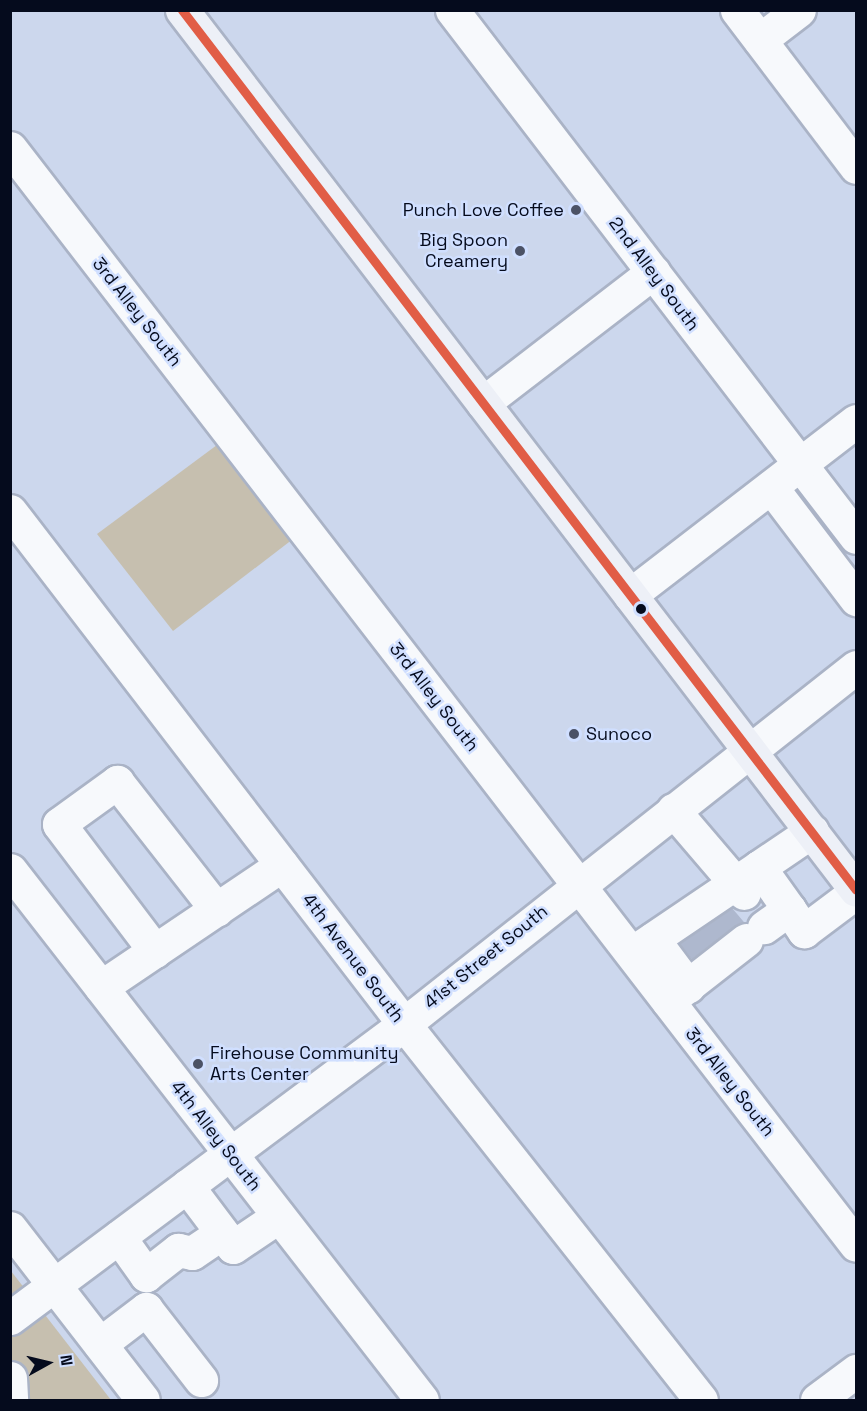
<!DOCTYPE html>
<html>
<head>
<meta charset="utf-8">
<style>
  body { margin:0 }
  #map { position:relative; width:867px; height:1411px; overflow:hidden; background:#ccd7ed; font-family:"Space Grotesk",sans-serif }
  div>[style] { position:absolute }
  .green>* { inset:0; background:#c6bfaf }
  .minor-tunnel>* { height:33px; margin-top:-16.5px; transform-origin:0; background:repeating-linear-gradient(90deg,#aeb8ce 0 33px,transparent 0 49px) }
  .roads { filter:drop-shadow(2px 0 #aab3c6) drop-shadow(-2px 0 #aab3c6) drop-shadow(0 2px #aab3c6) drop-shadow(0 -2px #aab3c6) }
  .minor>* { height:33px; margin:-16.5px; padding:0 16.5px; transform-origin:16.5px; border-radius:16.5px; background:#f7f9fc }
  .major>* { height:33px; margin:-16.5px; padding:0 16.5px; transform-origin:16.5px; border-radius:16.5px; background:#edf0f7 }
  .bus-1>* { height:9px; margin:-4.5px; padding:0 4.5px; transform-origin:4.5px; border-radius:4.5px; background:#e15d46 }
  .dots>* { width:16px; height:16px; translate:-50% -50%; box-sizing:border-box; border:3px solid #d0dfff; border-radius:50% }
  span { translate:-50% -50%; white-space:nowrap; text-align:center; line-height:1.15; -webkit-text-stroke:5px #d0dfff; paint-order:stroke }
  .poi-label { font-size:18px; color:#050b1d }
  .right { translate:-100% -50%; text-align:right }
  .left { translate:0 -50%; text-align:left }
  .street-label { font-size:18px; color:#050b1d }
  .frame { position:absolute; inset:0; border:12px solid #050b1d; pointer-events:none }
  .north { position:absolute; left:18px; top:1333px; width:60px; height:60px; -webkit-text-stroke:4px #d0dfff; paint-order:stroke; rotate:82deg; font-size:16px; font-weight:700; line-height:24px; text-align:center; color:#050b1d }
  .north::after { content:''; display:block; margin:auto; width:21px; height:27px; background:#050b1d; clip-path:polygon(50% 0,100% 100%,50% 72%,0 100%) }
</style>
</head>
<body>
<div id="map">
  <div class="green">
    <i style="clip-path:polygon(221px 442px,293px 539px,173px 631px,97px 534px)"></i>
    <i style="clip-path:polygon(11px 1271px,111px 1400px,11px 1400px)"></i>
  </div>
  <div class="minor-tunnel">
    <i style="left:716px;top:914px;width:26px;rotate:50deg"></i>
    <i style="left:692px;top:933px;width:25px;rotate:50deg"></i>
  </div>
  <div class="roads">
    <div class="minor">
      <i style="left:452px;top:10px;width:664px;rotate:52.53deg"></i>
      <i style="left:737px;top:10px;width:197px;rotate:52.8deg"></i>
      <i style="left:760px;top:40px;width:49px;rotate:-37.6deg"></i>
      <i style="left:10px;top:148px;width:1385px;rotate:52.36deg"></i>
      <i style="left:483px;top:403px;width:215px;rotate:-37.6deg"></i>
      <i style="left:771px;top:487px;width:141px;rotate:52.8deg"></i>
      <i style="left:10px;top:511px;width:647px;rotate:52.47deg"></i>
      <i style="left:404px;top:1024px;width:479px;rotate:51.7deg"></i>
      <i style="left:630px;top:595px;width:285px;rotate:-37.6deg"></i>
      <i style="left:673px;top:810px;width:109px;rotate:49.5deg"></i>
      <i style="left:759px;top:867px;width:64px;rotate:-34.2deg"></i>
      <i style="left:10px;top:870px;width:671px;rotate:52.14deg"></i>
      <i style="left:789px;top:909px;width:27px;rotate:56deg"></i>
      <i style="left:804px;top:931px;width:65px;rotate:-36.9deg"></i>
      <i style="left:653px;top:939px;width:59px;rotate:53.3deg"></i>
      <i style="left:155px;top:951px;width:159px;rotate:-127.1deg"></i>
      <i style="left:59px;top:824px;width:72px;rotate:-35.9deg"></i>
      <i style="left:117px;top:782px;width:162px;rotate:52deg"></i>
      <i style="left:632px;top:953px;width:153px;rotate:-34.1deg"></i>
      <i style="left:759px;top:867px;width:52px;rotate:54.5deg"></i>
      <i style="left:789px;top:909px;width:31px;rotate:144deg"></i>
      <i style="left:101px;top:987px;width:218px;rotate:-34deg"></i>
      <i style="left:668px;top:1001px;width:99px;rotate:-38deg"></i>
      <i style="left:187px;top:1186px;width:76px;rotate:53deg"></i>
      <i style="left:233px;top:1247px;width:55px;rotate:-34deg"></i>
      <i style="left:10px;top:1228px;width:217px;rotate:52.3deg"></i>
      <i style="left:119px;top:1237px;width:47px;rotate:54.6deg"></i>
      <i style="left:146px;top:1275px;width:41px;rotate:-38deg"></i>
      <i style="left:178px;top:1250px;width:14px;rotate:12deg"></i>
      <i style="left:192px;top:1253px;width:36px;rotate:-34deg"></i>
      <i style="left:10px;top:1318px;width:492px;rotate:-36.7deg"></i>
      <i style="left:404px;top:1024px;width:576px;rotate:-38.3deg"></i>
      <i style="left:100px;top:1344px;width:58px;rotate:-37.3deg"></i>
      <i style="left:146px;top:1309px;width:90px;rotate:52.2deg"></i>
      <i style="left:10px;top:1378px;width:22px;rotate:87deg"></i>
      <i style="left:817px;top:1400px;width:49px;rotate:-36.6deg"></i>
    </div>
    <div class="major">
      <i style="left:182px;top:10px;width:1108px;rotate:52.55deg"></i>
    </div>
  </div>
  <div class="bus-1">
    <i style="left:182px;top:10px;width:1108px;rotate:52.55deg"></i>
  </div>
  <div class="dots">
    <i style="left:576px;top:210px;background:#4b5266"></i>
    <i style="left:520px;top:251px;background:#4b5266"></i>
    <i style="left:641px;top:609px;background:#050b1d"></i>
    <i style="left:574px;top:734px;background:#4b5266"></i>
    <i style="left:198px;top:1064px;background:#4b5266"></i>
  </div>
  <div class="poi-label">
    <span class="right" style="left:564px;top:210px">Punch Love Coffee</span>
    <span class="right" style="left:508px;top:251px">Big Spoon<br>Creamery</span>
    <span class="left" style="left:586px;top:734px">Sunoco</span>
    <span class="left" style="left:210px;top:1064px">Firehouse Community<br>Arts Center</span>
  </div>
  <div class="street-label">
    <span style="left:654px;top:274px;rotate:53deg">2nd Alley South</span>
    <span style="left:137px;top:312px;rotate:52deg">3rd Alley South</span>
    <span style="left:434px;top:697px;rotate:52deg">3rd Alley South</span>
    <span style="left:486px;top:957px;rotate:-39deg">41st Street South</span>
    <span style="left:353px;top:958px;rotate:53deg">4th Avenue South</span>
    <span style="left:730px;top:1082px;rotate:52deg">3rd Alley South</span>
    <span style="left:216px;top:1136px;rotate:52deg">4th Alley South</span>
  </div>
  <div class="frame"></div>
  <div class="north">N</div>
</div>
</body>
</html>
